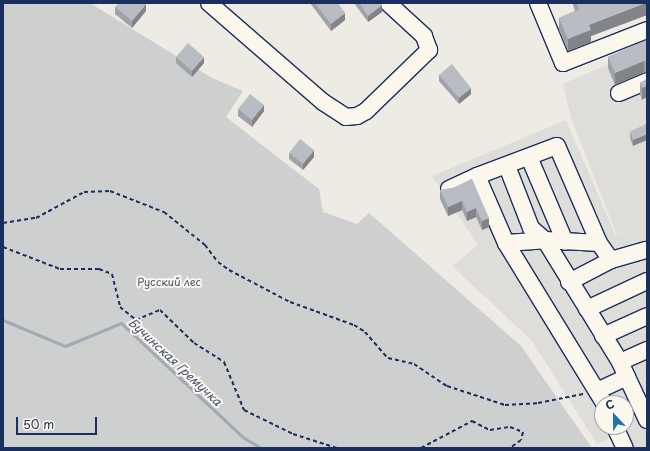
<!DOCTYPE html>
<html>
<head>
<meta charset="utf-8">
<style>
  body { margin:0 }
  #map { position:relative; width:650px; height:451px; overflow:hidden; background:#eeebe4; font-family:"Playpen Sans",sans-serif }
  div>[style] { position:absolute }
  .built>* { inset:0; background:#deddda }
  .green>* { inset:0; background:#cecfcf }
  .stream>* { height:3px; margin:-1.5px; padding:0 1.5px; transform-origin:1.5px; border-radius:1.5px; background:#a3a8b4 }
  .path>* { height:2px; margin-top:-1px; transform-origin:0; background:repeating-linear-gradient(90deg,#1b2f5e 0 4px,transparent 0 7px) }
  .roads { filter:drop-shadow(1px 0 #1b2f5e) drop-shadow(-1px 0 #1b2f5e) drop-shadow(0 1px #1b2f5e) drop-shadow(0 -1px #1b2f5e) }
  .minor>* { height:16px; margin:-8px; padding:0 8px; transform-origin:8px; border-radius:8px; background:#fbf7ec }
  .wall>* { inset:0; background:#9fa2a8 }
  .shaded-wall>* { inset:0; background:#828488 }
  .building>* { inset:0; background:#b9bcc3 }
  span { translate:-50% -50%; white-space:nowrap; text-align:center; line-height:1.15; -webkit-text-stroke:4px #fbf7ec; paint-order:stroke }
  .park-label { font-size:11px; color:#48577a }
  .water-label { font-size:12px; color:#445378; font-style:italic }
  .frame { position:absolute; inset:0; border:4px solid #1b2f5e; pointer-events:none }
  .north { position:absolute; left:594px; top:395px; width:40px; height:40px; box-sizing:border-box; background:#fbf7ec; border:1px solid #a1a7b3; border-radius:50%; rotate:338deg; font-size:11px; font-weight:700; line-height:16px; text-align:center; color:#1b2f5e }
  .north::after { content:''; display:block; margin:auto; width:14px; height:18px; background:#1f6fb2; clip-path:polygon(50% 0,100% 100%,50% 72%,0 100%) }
  .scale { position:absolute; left:16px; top:417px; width:81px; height:18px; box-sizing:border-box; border:2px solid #1b2f5e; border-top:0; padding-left:5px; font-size:12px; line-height:14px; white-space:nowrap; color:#1b2f5e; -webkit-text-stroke:3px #fbf7ec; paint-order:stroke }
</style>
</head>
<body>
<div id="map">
  <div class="built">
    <i style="clip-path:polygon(evenodd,647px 47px,647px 448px,630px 448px,623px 432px,597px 444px,532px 341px,452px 266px,478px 245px,432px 176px,566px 120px,616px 236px,633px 229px,617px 235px,572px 121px,563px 84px,647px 47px,602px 403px,626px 403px,626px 427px,602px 427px,602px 403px)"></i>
  </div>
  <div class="green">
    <i style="clip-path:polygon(3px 3px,90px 3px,212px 78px,243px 91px,226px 117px,319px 189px,323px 212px,357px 224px,369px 213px,521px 346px,592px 448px,3px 448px)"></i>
  </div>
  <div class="stream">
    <i style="left:3px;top:320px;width:67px;rotate:22.8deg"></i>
    <i style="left:65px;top:346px;width:61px;rotate:-22.3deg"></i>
    <i style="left:121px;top:323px;width:168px;rotate:43.1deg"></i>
    <i style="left:244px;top:438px;width:20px;rotate:30deg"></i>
  </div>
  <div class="path">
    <i style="left:3px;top:223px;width:33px;rotate:-9deg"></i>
    <i style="left:36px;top:218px;width:55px;rotate:-28.4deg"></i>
    <i style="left:84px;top:192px;width:26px;rotate:-2deg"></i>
    <i style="left:110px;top:191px;width:58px;rotate:21.3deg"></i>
    <i style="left:164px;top:212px;width:53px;rotate:38.8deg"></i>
    <i style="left:205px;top:245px;width:21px;rotate:53deg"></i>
    <i style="left:218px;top:262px;width:14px;rotate:36deg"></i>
    <i style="left:229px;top:270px;width:69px;rotate:27.7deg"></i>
    <i style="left:290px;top:302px;width:68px;rotate:19.8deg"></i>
    <i style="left:354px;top:325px;width:13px;rotate:32deg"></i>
    <i style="left:365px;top:332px;width:35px;rotate:49deg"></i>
    <i style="left:388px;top:358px;width:27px;rotate:13deg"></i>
    <i style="left:414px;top:364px;width:40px;rotate:34deg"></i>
    <i style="left:447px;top:386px;width:61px;rotate:18.1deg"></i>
    <i style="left:505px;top:405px;width:33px;rotate:-3deg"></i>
    <i style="left:538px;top:403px;width:46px;rotate:-11.3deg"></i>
    <i style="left:3px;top:247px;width:61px;rotate:21.1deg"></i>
    <i style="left:60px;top:269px;width:39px"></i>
    <i style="left:99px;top:269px;width:14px;rotate:21deg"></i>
    <i style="left:112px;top:274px;width:34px;rotate:76deg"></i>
    <i style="left:120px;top:307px;width:21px;rotate:39deg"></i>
    <i style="left:136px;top:320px;width:26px;rotate:-23deg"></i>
    <i style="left:160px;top:310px;width:47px;rotate:44.1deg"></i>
    <i style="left:194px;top:343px;width:36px;rotate:32deg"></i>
    <i style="left:224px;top:362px;width:52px;rotate:67.4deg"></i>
    <i style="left:244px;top:410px;width:55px;rotate:26.1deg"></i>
    <i style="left:293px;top:434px;width:46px;rotate:17.7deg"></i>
    <i style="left:421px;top:448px;width:58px;rotate:-27.9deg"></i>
    <i style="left:472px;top:421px;width:20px;rotate:27deg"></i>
    <i style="left:490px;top:430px;width:20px;rotate:-9deg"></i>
    <i style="left:510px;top:427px;width:14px;rotate:21deg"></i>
    <i style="left:523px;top:432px;width:8px;rotate:104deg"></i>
    <i style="left:521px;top:440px;width:14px;rotate:144deg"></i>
  </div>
  <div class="roads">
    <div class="minor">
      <i style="left:209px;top:3px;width:151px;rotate:41deg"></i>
      <i style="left:323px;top:102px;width:27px;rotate:33deg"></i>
      <i style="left:346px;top:117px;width:11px;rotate:-5deg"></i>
      <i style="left:357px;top:116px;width:10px;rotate:-29deg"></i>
      <i style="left:366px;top:111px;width:88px;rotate:-44.1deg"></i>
      <i style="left:429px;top:50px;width:15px;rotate:-110deg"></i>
      <i style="left:424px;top:36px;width:49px;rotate:-137.5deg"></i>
      <i style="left:538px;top:3px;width:65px;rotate:67.4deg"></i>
      <i style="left:563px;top:63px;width:90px;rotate:-21.4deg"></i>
      <i style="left:619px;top:93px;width:30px;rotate:-23deg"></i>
      <i style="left:529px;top:157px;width:92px;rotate:67deg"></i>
      <i style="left:507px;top:166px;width:66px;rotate:68.8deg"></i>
      <i style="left:531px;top:228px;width:18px;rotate:41deg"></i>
      <i style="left:545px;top:240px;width:143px;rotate:58.4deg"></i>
      <i style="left:620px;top:362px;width:64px;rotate:65deg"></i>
      <i style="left:477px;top:176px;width:73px;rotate:66.6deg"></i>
      <i style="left:506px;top:243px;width:188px;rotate:58.5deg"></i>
      <i style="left:449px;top:189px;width:31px;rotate:-25deg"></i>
      <i style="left:477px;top:176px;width:85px;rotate:-20.6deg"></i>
      <i style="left:557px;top:146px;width:106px;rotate:66.6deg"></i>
      <i style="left:506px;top:243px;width:39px;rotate:-4deg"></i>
      <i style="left:545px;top:240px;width:54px;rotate:3.2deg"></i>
      <i style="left:599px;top:243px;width:21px;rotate:55deg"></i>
      <i style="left:569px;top:282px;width:47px;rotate:-27.6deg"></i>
      <i style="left:611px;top:260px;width:37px;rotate:-16deg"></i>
      <i style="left:587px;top:309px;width:66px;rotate:-25deg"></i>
      <i style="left:603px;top:336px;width:48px;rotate:-24.4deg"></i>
      <i style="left:620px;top:362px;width:30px;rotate:-24deg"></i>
      <i style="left:599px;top:390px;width:31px;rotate:-25deg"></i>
      <i style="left:615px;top:427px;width:23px;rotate:65deg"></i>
    </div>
  </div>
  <div class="wall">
    <i style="clip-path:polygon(310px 3px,338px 3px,345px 20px,331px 31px)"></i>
    <i style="clip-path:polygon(354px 3px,381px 3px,382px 12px,368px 22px)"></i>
    <i style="clip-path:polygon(573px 3px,647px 3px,647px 15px,591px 36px,591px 42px,568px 51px,559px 30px,559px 18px,575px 11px,573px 5px)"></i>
    <i style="clip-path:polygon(115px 7px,146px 11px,132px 28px,115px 14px)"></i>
    <i style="clip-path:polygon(647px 40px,647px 73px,644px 72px,615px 85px,608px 68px,608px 57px)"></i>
    <i style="clip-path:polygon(176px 57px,204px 63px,192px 77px,176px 63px)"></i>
    <i style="clip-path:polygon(439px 75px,471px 94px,459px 104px,439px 81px)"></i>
    <i style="clip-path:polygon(647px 79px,642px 100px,640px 94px,640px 83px)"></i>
    <i style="clip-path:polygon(238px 109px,264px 111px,252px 127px,238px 116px)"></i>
    <i style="clip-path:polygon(647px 124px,633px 146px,630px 138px,630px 132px)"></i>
    <i style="clip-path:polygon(289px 153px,314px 157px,303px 170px,289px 159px)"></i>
    <i style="clip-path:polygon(472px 179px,489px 227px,482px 230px,476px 217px,467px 221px,462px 210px,448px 216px,440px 199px,440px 190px,453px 188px)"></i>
  </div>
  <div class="shaded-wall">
    <i style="clip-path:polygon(646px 3px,647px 3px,647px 15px,591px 36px,591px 42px,568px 51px,568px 39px,589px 25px)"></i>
    <i style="clip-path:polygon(146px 4px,146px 11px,132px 28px,132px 21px)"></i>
    <i style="clip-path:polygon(382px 5px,382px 12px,368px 22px,368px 16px)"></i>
    <i style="clip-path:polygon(345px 13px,345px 20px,331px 31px,331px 24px)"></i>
    <i style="clip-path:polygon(204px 57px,204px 63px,192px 77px,192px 71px)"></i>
    <i style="clip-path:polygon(644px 61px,644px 72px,615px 85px,615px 73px)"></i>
    <i style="clip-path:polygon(647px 86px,647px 97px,642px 100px,642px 88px)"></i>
    <i style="clip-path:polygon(471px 88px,471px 94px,459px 104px,459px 98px)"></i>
    <i style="clip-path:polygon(264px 105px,264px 111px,252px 127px,252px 120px)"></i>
    <i style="clip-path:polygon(647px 134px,647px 140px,633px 146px,633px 140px)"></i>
    <i style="clip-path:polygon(314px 150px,314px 157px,303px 170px,303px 164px)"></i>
    <i style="clip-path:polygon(462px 201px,462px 210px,448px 216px,448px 207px)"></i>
    <i style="clip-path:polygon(476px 208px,476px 217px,467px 221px,467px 212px)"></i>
    <i style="clip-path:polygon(489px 218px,489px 227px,482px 230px,482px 221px)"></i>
  </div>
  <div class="building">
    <i style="clip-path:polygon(119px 3px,145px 3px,146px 4px,132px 21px,115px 7px)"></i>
    <i style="clip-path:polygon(315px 3px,338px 3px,345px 13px,331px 24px)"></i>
    <i style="clip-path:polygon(359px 3px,381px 3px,382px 5px,368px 16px)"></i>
    <i style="clip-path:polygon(577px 3px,646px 3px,589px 25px,591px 30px,568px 39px,559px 18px,579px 10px)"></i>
    <i style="clip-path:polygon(647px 40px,647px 61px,644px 61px,615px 73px,608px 57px)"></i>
    <i style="clip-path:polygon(188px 43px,204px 57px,192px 71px,176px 57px)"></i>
    <i style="clip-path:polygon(452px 64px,471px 88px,459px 98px,439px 75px)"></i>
    <i style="clip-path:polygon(647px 79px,647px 86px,642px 88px,640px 83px)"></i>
    <i style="clip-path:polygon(250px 94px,264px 105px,252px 120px,238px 109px)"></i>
    <i style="clip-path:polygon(647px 124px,647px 134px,633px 140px,630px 132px)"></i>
    <i style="clip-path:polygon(300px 139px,314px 150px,303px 164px,289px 153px)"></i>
    <i style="clip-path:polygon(472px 179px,489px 218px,482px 221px,476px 208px,467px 212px,462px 201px,448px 207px,440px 190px,453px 188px)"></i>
  </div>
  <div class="park-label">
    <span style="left:169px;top:282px">Русский лес</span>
  </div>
  <div class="water-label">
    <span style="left:175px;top:362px;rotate:43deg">Бучинская Гремучка</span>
  </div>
  <div class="frame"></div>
  <div class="north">С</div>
  <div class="scale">50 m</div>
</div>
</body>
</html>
